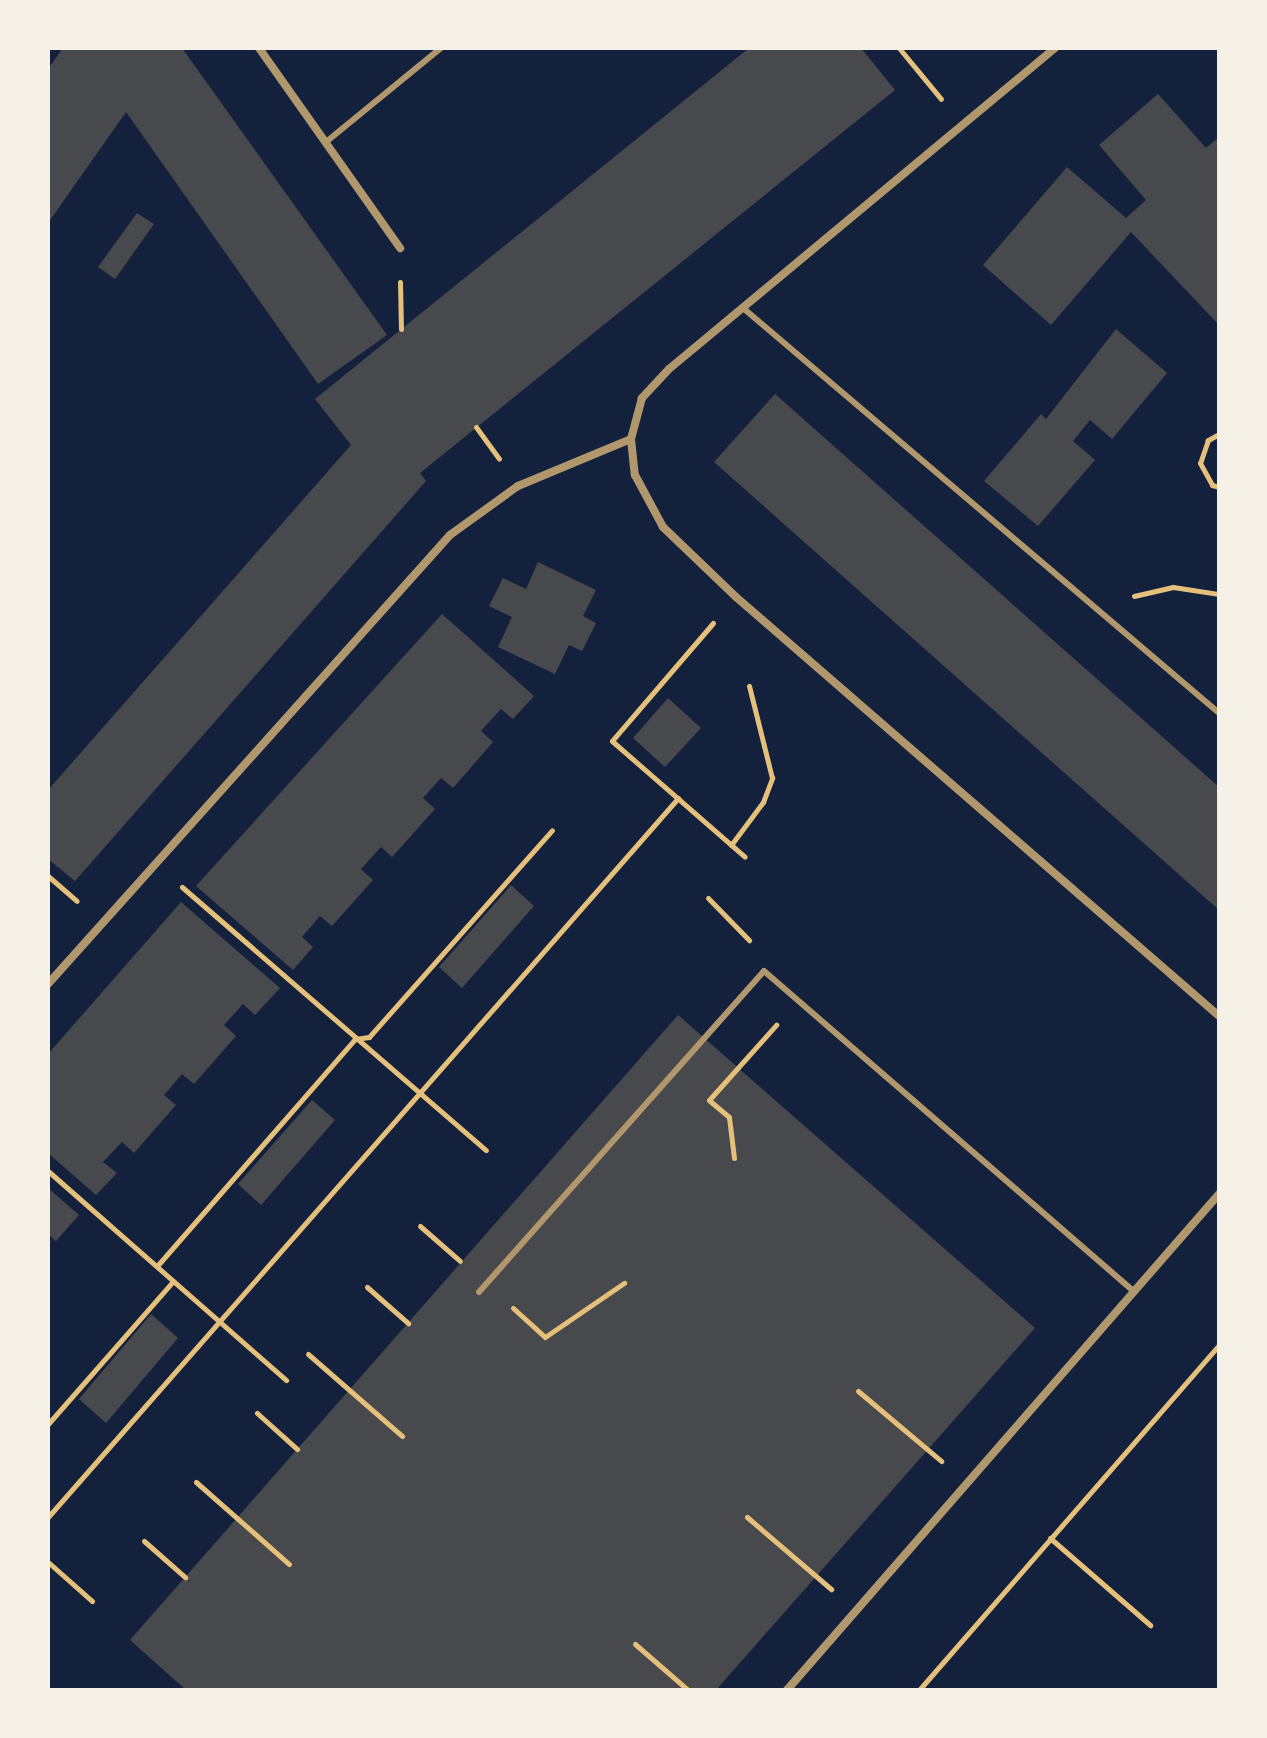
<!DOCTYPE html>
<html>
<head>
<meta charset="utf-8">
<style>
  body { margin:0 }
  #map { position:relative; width:1267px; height:1738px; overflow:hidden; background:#14213d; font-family:"Times New Roman",serif }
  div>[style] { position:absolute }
  .building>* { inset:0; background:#48494c }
  .path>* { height:5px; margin:-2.5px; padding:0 2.5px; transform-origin:2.5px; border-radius:2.5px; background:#e5c07b }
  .service>* { height:6px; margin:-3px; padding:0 3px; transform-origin:3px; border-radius:3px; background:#b1986c }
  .minor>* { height:8px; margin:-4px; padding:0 4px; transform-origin:4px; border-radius:4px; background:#b1986c }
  span { translate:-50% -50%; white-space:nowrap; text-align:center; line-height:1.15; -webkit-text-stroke:7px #f6f1e7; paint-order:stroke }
  .frame { position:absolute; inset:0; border:50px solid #f6f1e7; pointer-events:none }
</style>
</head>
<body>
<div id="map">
  <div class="building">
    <i style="clip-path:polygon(63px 48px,182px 48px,387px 335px,318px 384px,126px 112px,48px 223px,48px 69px)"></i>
    <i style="clip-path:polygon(749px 48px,861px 48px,895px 90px,420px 473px,426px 481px,75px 881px,48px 859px,48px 790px,351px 445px,315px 399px)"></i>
    <i style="clip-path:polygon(1158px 94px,1206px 148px,1219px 137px,1219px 325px,1131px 232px,1051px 325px,983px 265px,1067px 167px,1126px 218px,1146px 200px,1099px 145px)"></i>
    <i style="clip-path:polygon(137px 213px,154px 224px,115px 279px,98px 267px)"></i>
    <i style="clip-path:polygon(1116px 329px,1167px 373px,1112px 439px,1090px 420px,1073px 441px,1095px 460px,1038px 526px,984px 481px,1041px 414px,1046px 419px)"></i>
    <i style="clip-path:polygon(775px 394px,1219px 787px,1219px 910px,714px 462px)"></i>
    <i style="clip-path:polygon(538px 562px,596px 590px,583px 616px,596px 623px,582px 651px,569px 645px,555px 674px,498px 647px,512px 617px,489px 606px,503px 578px,526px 589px)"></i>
    <i style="clip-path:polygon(442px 614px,534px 696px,513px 719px,501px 709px,481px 731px,493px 742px,453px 788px,441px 778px,423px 798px,435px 809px,392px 857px,381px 847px,361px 869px,373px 880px,332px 926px,320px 916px,302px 937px,313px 947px,293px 970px,196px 886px)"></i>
    <i style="clip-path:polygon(668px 698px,701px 728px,665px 767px,633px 738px)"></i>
    <i style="clip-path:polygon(511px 885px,534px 906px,462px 988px,439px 967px)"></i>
    <i style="clip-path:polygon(181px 902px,280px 988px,255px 1015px,243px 1004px,224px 1025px,236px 1036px,194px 1084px,182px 1074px,164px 1095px,176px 1105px,134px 1153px,122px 1142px,103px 1162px,117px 1173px,96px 1195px,48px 1153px,48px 1054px)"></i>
    <i style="clip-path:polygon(678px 1015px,1035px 1328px,716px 1690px,186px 1690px,130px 1640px)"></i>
    <i style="clip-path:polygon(312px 1100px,335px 1120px,261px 1205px,238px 1184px)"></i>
    <i style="clip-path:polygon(48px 1188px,79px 1215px,56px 1241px,48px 1234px)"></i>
    <i style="clip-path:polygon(151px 1314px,178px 1338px,106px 1423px,79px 1399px)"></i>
  </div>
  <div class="path">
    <i style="left:899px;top:48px;width:66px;rotate:50.5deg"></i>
    <i style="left:400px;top:282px;width:47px;rotate:88.8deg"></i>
    <i style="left:476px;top:427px;width:39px;rotate:54deg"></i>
    <i style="left:1219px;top:434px;width:13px;rotate:151deg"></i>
    <i style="left:1208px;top:440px;width:24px;rotate:109deg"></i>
    <i style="left:1200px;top:463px;width:25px;rotate:61deg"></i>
    <i style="left:1212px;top:485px;width:7px;rotate:16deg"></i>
    <i style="left:1134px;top:596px;width:40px;rotate:-13deg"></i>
    <i style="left:1173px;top:587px;width:47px;rotate:8.7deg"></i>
    <i style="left:713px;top:623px;width:155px;rotate:130.6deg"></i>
    <i style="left:612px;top:741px;width:176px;rotate:41.1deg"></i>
    <i style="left:731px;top:845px;width:54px;rotate:-53.3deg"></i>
    <i style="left:763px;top:802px;width:26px;rotate:-69deg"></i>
    <i style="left:772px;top:778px;width:95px;rotate:-104deg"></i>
    <i style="left:48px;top:876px;width:38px;rotate:41deg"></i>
    <i style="left:182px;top:887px;width:402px;rotate:40.9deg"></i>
    <i style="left:708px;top:898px;width:59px;rotate:45.7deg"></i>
    <i style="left:734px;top:1158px;width:41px;rotate:-97deg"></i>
    <i style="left:729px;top:1117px;width:26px;rotate:-140deg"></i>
    <i style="left:709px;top:1100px;width:101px;rotate:-48.2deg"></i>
    <i style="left:48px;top:1171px;width:317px;rotate:41.3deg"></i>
    <i style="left:420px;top:1226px;width:53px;rotate:41.2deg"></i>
    <i style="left:157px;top:1266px;width:301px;rotate:-48.9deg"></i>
    <i style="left:355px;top:1039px;width:14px;rotate:-8deg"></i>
    <i style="left:369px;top:1037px;width:276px;rotate:-48.5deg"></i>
    <i style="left:367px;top:1287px;width:55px;rotate:41.3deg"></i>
    <i style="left:513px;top:1308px;width:43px;rotate:42.2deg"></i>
    <i style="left:545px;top:1337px;width:96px;rotate:-34.4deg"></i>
    <i style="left:308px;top:1354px;width:125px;rotate:41.1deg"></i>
    <i style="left:858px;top:1391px;width:109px;rotate:40.1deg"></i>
    <i style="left:257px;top:1413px;width:54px;rotate:42deg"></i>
    <i style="left:48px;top:1424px;width:190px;rotate:-48.8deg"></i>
    <i style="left:196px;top:1482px;width:124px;rotate:41.4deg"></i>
    <i style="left:48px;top:1517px;width:956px;rotate:-48.77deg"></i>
    <i style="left:747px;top:1517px;width:111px;rotate:40.6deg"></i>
    <i style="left:1050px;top:1538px;width:133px;rotate:41deg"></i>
    <i style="left:144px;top:1541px;width:55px;rotate:41.3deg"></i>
    <i style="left:48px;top:1562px;width:59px;rotate:41.6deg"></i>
    <i style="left:635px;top:1644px;width:70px;rotate:41deg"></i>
    <i style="left:919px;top:1690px;width:457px;rotate:-49deg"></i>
  </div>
  <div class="service">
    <i style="left:326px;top:142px;width:149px;rotate:-39.3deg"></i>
    <i style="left:743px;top:308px;width:625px;rotate:40.39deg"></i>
    <i style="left:479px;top:1292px;width:429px;rotate:-48.4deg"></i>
    <i style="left:764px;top:971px;width:487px;rotate:40.9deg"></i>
  </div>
  <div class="minor">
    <i style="left:259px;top:48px;width:245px;rotate:54.8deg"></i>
    <i style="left:1055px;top:48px;width:502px;rotate:140.25deg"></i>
    <i style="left:669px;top:369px;width:40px;rotate:133deg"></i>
    <i style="left:642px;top:398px;width:42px;rotate:105deg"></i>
    <i style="left:631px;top:439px;width:36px;rotate:84deg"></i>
    <i style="left:635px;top:475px;width:59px;rotate:61.7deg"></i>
    <i style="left:663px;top:527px;width:101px;rotate:43.8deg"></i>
    <i style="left:736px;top:597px;width:639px;rotate:40.94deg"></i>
    <i style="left:48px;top:984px;width:603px;rotate:-48.16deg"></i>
    <i style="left:450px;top:535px;width:84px;rotate:-35.8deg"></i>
    <i style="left:518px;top:486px;width:122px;rotate:-22.6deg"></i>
    <i style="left:787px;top:1690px;width:658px;rotate:-48.95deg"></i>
  </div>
  <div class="frame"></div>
</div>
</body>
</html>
